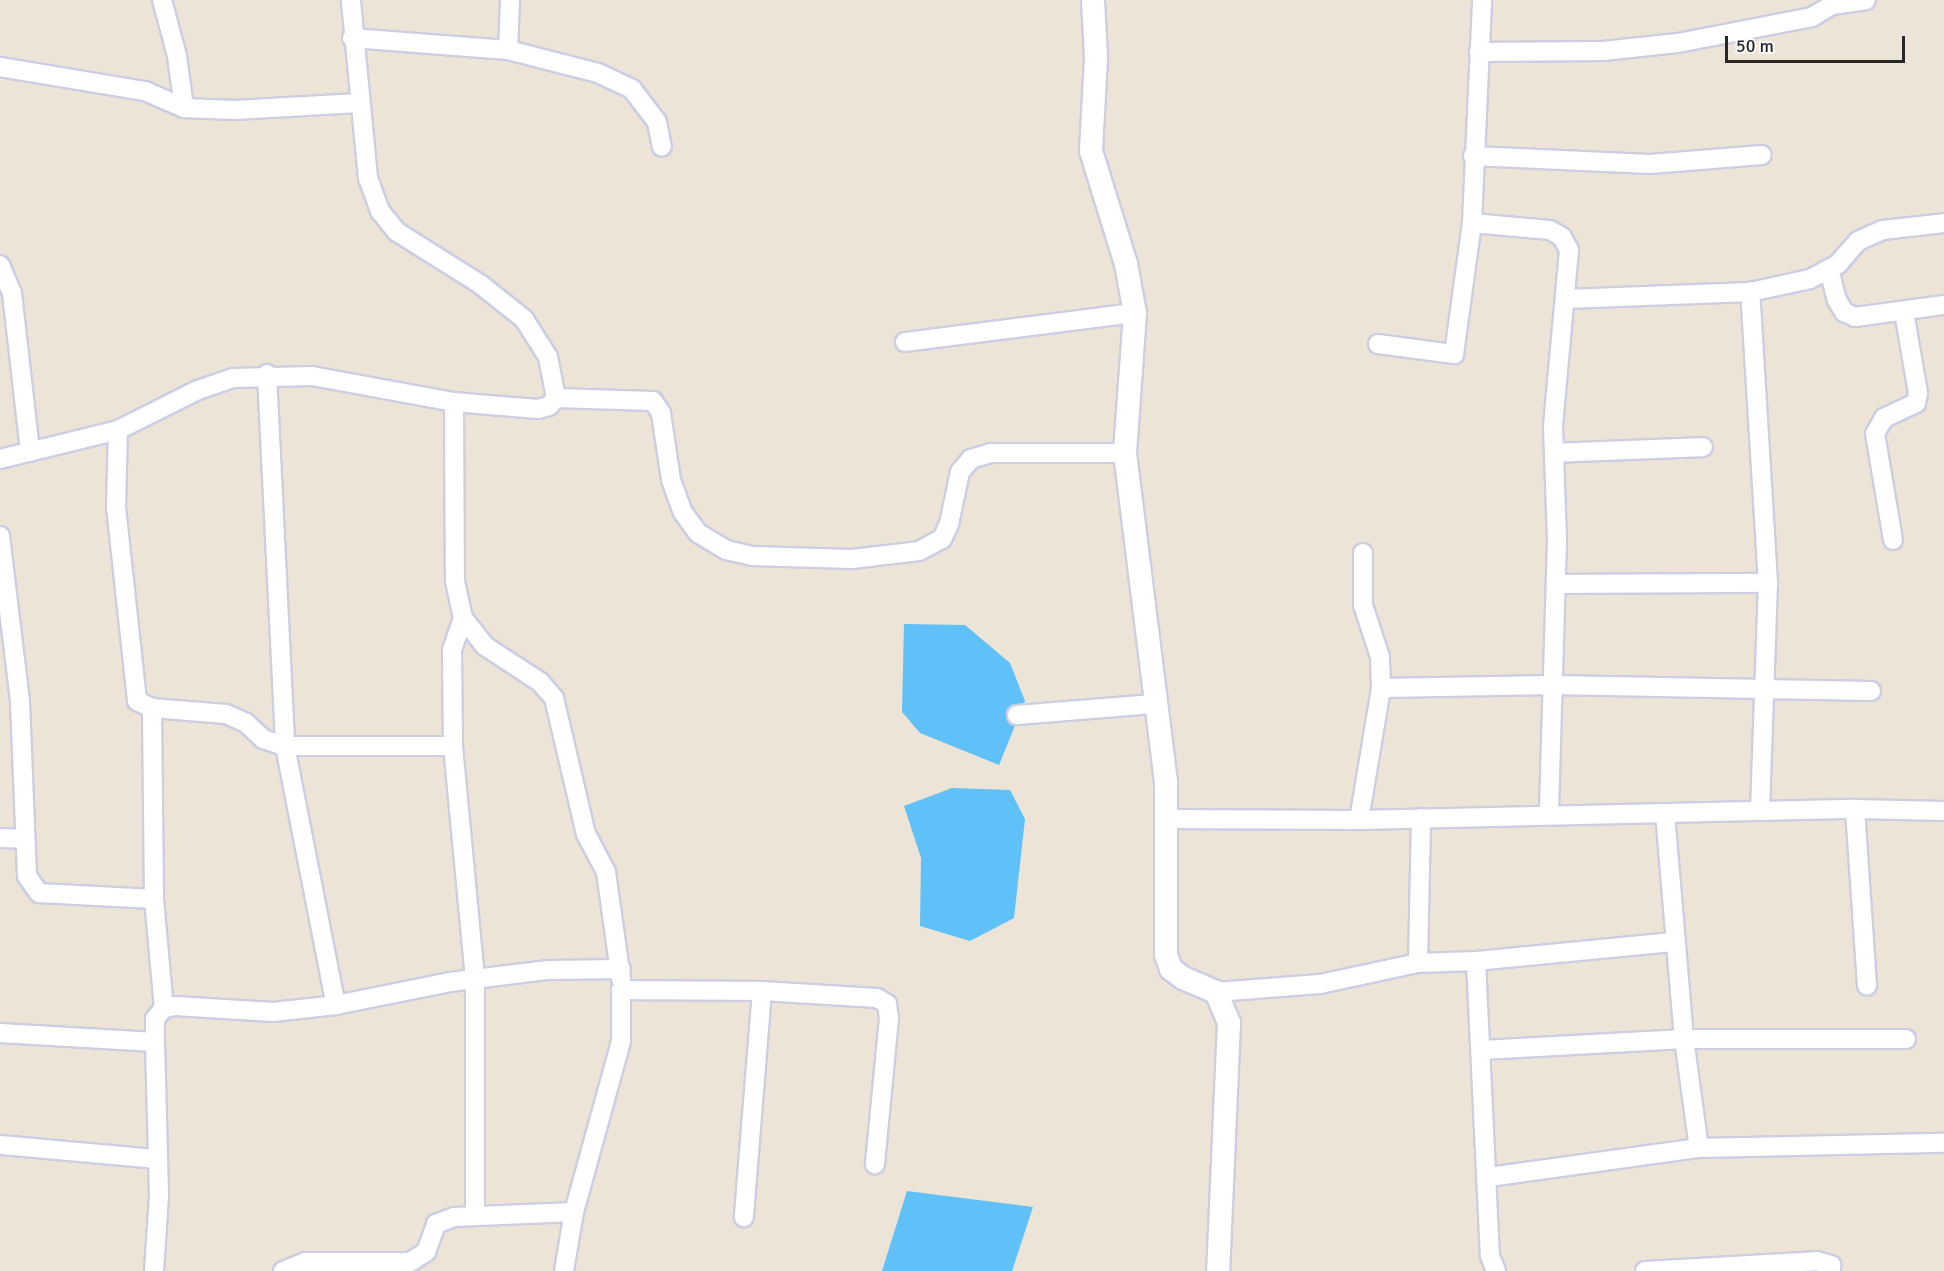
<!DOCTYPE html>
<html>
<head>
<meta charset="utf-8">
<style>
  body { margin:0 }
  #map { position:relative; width:1944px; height:1271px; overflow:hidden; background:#ece5d7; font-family:Signika,sans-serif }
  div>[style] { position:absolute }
  .water>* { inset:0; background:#60c0f8 }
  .roads { filter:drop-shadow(2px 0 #cccee2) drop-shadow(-2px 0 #cccee2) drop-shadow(0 2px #cccee2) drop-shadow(0 -2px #cccee2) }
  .minor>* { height:18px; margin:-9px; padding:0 9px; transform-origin:9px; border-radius:9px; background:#fff }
  .tertiary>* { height:22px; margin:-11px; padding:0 11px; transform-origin:11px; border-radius:11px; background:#fff }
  span { translate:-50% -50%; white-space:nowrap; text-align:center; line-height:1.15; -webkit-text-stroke:4.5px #fff; paint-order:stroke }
  .scale { position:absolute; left:1725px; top:36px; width:180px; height:27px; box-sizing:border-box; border:3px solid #272727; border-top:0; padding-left:8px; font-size:18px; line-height:21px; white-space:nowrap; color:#272727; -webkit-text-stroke:4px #fff; paint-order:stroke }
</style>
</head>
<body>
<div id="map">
  <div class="water">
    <i style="clip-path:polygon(904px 624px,965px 625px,1010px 663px,1025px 701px,999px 765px,920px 733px,902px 712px)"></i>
    <i style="clip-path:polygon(952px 788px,1010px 790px,1025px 819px,1014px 918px,970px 941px,920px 926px,921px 858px,904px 806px)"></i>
    <i style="clip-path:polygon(907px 1191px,1033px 1207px,1012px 1271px,882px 1271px)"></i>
  </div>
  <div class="roads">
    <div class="minor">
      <i style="left:162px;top:0;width:58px;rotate:75deg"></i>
      <i style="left:177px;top:56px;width:52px;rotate:82.3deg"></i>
      <i style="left:1832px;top:5px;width:34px;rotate:-8deg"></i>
      <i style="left:352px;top:38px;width:156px;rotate:4.4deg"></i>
      <i style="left:508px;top:50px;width:93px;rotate:14.3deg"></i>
      <i style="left:598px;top:73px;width:38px;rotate:25deg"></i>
      <i style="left:632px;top:89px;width:41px;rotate:52.9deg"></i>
      <i style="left:657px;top:122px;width:25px;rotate:79deg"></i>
      <i style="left:508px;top:50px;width:50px;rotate:-87.7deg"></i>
      <i style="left:1479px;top:52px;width:124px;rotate:-0.5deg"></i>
      <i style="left:1603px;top:51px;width:75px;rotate:-6.1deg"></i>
      <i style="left:1678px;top:43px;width:136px;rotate:-11deg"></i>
      <i style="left:1812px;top:17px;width:23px;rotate:-31deg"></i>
      <i style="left:1832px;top:5px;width:5px;rotate:-79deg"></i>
      <i style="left:0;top:67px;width:147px;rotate:9.4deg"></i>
      <i style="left:145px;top:91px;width:43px;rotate:23.6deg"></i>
      <i style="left:184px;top:108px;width:51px;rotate:2.2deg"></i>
      <i style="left:235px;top:110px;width:124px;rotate:-3.2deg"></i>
      <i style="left:1473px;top:156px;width:177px;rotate:2.6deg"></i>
      <i style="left:1650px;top:164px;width:112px;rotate:-4.6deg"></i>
      <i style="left:1472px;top:223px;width:78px;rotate:5.1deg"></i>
      <i style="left:1550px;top:230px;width:14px;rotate:30deg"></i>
      <i style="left:1562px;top:237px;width:15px;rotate:62deg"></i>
      <i style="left:1569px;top:250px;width:177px;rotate:95.2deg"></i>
      <i style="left:1553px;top:426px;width:114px;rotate:88deg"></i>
      <i style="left:1557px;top:540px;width:275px;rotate:91.7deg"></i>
      <i style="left:0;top:265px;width:30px;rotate:67deg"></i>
      <i style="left:12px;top:293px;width:160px;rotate:83.5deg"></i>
      <i style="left:1829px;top:269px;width:32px;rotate:76deg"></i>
      <i style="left:1837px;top:300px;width:14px;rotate:60deg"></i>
      <i style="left:1844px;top:312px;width:12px;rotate:24deg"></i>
      <i style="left:1855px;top:317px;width:90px;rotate:-7.7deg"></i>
      <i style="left:1566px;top:299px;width:184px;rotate:-2.2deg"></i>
      <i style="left:1750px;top:292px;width:61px;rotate:-12.2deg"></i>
      <i style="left:1810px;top:279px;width:32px;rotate:-28deg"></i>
      <i style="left:1838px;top:264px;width:30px;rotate:-49deg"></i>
      <i style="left:1858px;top:241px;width:27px;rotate:-24deg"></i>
      <i style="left:1883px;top:230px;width:61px;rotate:-6.5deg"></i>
      <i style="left:905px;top:342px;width:232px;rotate:-7.2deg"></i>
      <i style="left:1378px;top:344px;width:77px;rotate:7.5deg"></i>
      <i style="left:1454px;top:354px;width:132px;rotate:-82.2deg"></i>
      <i style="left:1472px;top:223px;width:223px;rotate:-87.4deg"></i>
      <i style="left:267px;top:374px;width:372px;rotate:87.2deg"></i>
      <i style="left:285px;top:746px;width:264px;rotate:78.9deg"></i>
      <i style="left:556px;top:398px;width:97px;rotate:1.8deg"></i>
      <i style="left:653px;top:401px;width:14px;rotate:56deg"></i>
      <i style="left:661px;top:413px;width:68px;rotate:81.5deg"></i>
      <i style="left:671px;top:480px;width:33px;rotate:70deg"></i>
      <i style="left:682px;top:511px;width:27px;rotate:54deg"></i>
      <i style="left:698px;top:533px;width:33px;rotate:31deg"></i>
      <i style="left:726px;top:550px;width:26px;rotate:13deg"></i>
      <i style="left:751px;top:556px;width:101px;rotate:1.7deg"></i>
      <i style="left:852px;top:559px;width:67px;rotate:-6.8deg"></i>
      <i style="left:919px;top:551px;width:26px;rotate:-28deg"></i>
      <i style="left:942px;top:539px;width:17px;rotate:-65deg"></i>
      <i style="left:949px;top:524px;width:53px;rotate:-78.1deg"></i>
      <i style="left:960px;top:472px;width:17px;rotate:-50deg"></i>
      <i style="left:971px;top:459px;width:21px;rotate:-17deg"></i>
      <i style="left:991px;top:453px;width:134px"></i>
      <i style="left:454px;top:402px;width:179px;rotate:89.7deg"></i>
      <i style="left:455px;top:581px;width:38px;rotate:78deg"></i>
      <i style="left:463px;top:618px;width:36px;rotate:52deg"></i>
      <i style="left:485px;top:646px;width:66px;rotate:33.2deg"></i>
      <i style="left:540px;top:682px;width:21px;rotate:49deg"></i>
      <i style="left:554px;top:698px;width:140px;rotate:76.8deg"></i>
      <i style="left:586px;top:834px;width:43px;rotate:62.2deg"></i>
      <i style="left:606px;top:872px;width:108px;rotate:82deg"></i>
      <i style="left:118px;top:430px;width:77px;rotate:91.5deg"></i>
      <i style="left:116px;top:507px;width:195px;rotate:83.8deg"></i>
      <i style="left:137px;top:701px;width:17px;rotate:25deg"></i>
      <i style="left:152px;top:708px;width:74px;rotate:4.6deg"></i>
      <i style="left:226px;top:714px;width:22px;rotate:24deg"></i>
      <i style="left:246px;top:723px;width:23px;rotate:43deg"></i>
      <i style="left:263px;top:739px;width:23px;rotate:18deg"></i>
      <i style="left:285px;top:746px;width:168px"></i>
      <i style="left:453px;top:746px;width:234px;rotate:84.6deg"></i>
      <i style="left:475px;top:979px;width:237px;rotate:90deg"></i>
      <i style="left:1554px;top:453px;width:149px;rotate:-2.3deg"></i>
      <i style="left:0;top:459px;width:122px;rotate:-13.8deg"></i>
      <i style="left:118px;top:430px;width:89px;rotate:-26.6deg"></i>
      <i style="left:198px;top:390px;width:37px;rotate:-19deg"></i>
      <i style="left:233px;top:378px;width:79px;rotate:-1.5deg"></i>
      <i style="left:312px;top:376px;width:144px;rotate:10.4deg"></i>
      <i style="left:454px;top:402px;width:84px;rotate:4.8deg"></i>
      <i style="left:538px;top:409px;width:11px;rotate:-15deg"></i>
      <i style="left:549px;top:406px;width:11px;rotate:-49deg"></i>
      <i style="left:556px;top:398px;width:42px;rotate:-101deg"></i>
      <i style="left:548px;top:357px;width:45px;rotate:-122.3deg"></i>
      <i style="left:524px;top:319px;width:56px;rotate:-141.5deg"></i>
      <i style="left:480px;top:284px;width:98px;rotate:-147.9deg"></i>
      <i style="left:397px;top:232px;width:27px;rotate:-129deg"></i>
      <i style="left:380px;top:211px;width:35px;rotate:-110deg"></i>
      <i style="left:368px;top:178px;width:179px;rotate:-95.5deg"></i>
      <i style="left:0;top:536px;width:167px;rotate:83.1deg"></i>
      <i style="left:20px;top:702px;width:174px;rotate:87.7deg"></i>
      <i style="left:27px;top:876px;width:21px;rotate:55deg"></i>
      <i style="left:39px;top:893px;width:115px;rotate:3deg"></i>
      <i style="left:1893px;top:540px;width:108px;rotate:-99.6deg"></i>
      <i style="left:1875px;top:434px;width:18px;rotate:-61deg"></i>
      <i style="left:1884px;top:418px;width:35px;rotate:-25deg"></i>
      <i style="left:1916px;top:403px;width:10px;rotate:-79deg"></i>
      <i style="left:1918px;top:393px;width:82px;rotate:-99.8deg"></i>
      <i style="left:1556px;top:584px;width:212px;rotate:-0.3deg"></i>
      <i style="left:1768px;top:583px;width:292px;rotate:-93.5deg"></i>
      <i style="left:1381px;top:688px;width:172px;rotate:-1deg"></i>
      <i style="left:1553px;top:685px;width:318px;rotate:1.1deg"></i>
      <i style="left:152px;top:708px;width:191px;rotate:89.4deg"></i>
      <i style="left:154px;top:899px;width:109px;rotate:84.8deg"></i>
      <i style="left:1017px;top:715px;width:137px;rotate:-4.6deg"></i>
      <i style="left:453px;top:746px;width:96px;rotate:-90.6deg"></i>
      <i style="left:452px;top:650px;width:34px;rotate:-71deg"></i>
      <i style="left:1855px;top:809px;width:177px;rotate:86.1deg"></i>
      <i style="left:1760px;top:811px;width:228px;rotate:-88deg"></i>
      <i style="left:1665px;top:813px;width:227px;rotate:85.2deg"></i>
      <i style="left:1684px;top:1039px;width:110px;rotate:82.2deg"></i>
      <i style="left:1166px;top:819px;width:193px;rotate:0.3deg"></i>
      <i style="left:1359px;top:820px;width:496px;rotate:-1.3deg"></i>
      <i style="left:1855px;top:809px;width:89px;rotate:1.3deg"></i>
      <i style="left:1359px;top:820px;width:134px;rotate:-80.5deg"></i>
      <i style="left:1381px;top:688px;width:31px;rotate:-92deg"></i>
      <i style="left:1380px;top:657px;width:55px;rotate:-108.1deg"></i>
      <i style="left:1363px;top:605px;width:52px;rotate:-90deg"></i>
      <i style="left:0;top:838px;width:25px;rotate:2deg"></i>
      <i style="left:1476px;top:961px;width:199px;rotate:-5.5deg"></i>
      <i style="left:1418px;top:963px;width:145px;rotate:-88.8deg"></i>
      <i style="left:762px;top:991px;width:115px;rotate:3.5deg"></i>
      <i style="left:877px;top:998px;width:12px;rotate:31deg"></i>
      <i style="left:887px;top:1004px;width:14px;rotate:82deg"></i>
      <i style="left:889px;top:1018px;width:147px;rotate:95.5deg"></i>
      <i style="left:1216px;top:992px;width:104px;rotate:-4.4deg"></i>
      <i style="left:1320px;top:984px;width:100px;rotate:-12.1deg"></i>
      <i style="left:1418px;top:963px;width:58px;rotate:-2deg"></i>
      <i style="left:1476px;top:961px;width:295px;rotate:87.3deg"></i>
      <i style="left:1490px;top:1256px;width:16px;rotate:68deg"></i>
      <i style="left:0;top:1033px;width:155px;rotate:3.3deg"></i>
      <i style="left:155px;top:1042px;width:23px;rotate:-90deg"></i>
      <i style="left:155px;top:1019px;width:14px;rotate:-51deg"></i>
      <i style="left:164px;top:1008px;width:11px;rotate:-10deg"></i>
      <i style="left:175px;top:1006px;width:98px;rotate:3.5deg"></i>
      <i style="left:273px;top:1012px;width:63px;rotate:-6.3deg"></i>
      <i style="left:336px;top:1005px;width:116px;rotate:-11.4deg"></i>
      <i style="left:450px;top:982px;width:99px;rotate:-7deg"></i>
      <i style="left:548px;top:970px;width:73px;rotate:-0.8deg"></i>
      <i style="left:1482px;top:1050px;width:202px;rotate:-3.1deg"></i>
      <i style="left:1684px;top:1039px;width:222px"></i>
      <i style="left:0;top:1145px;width:158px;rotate:5.1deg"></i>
      <i style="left:1489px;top:1177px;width:212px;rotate:-7.9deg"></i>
      <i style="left:1699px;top:1148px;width:245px;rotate:-1.2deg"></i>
      <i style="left:154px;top:1271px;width:76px;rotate:-86.2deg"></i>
      <i style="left:159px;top:1195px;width:153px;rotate:-91.5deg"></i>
      <i style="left:283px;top:1271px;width:24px;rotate:-22deg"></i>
      <i style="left:305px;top:1262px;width:105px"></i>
      <i style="left:410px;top:1262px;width:19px;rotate:-32deg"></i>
      <i style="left:426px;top:1252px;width:30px;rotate:-70deg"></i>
      <i style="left:436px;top:1224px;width:19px;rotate:-21deg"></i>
      <i style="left:454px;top:1217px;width:120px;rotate:-2.4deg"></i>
      <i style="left:564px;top:1271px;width:60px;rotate:-80.4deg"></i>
      <i style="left:574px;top:1212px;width:177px;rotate:-74.6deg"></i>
      <i style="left:621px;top:1041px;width:51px;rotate:-90deg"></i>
      <i style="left:621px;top:990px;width:141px;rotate:0.4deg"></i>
      <i style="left:762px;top:991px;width:227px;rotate:94.6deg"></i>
      <i style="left:1645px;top:1271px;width:171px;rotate:-3.3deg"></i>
      <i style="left:1816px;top:1261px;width:16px;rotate:15deg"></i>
      <i style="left:1831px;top:1265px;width:6px;rotate:90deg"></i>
    </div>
    <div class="tertiary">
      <i style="left:1093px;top:0;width:58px;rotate:87deg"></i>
      <i style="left:1096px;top:58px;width:93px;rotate:93.1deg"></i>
      <i style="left:1091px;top:151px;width:118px;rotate:72.8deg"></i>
      <i style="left:1126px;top:264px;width:50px;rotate:79.6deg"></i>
      <i style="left:1135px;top:313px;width:140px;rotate:94.1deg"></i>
      <i style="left:1125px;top:453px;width:332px;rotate:82.9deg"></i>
      <i style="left:1166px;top:782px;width:173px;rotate:90deg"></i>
      <i style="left:1166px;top:955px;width:15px;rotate:70deg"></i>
      <i style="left:1171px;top:969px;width:15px;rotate:37deg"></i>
      <i style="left:1183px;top:978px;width:36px;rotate:23deg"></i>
      <i style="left:1216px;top:992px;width:34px;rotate:67deg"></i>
      <i style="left:1229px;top:1023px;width:248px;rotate:92.5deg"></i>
    </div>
  </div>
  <div class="scale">50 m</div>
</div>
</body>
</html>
